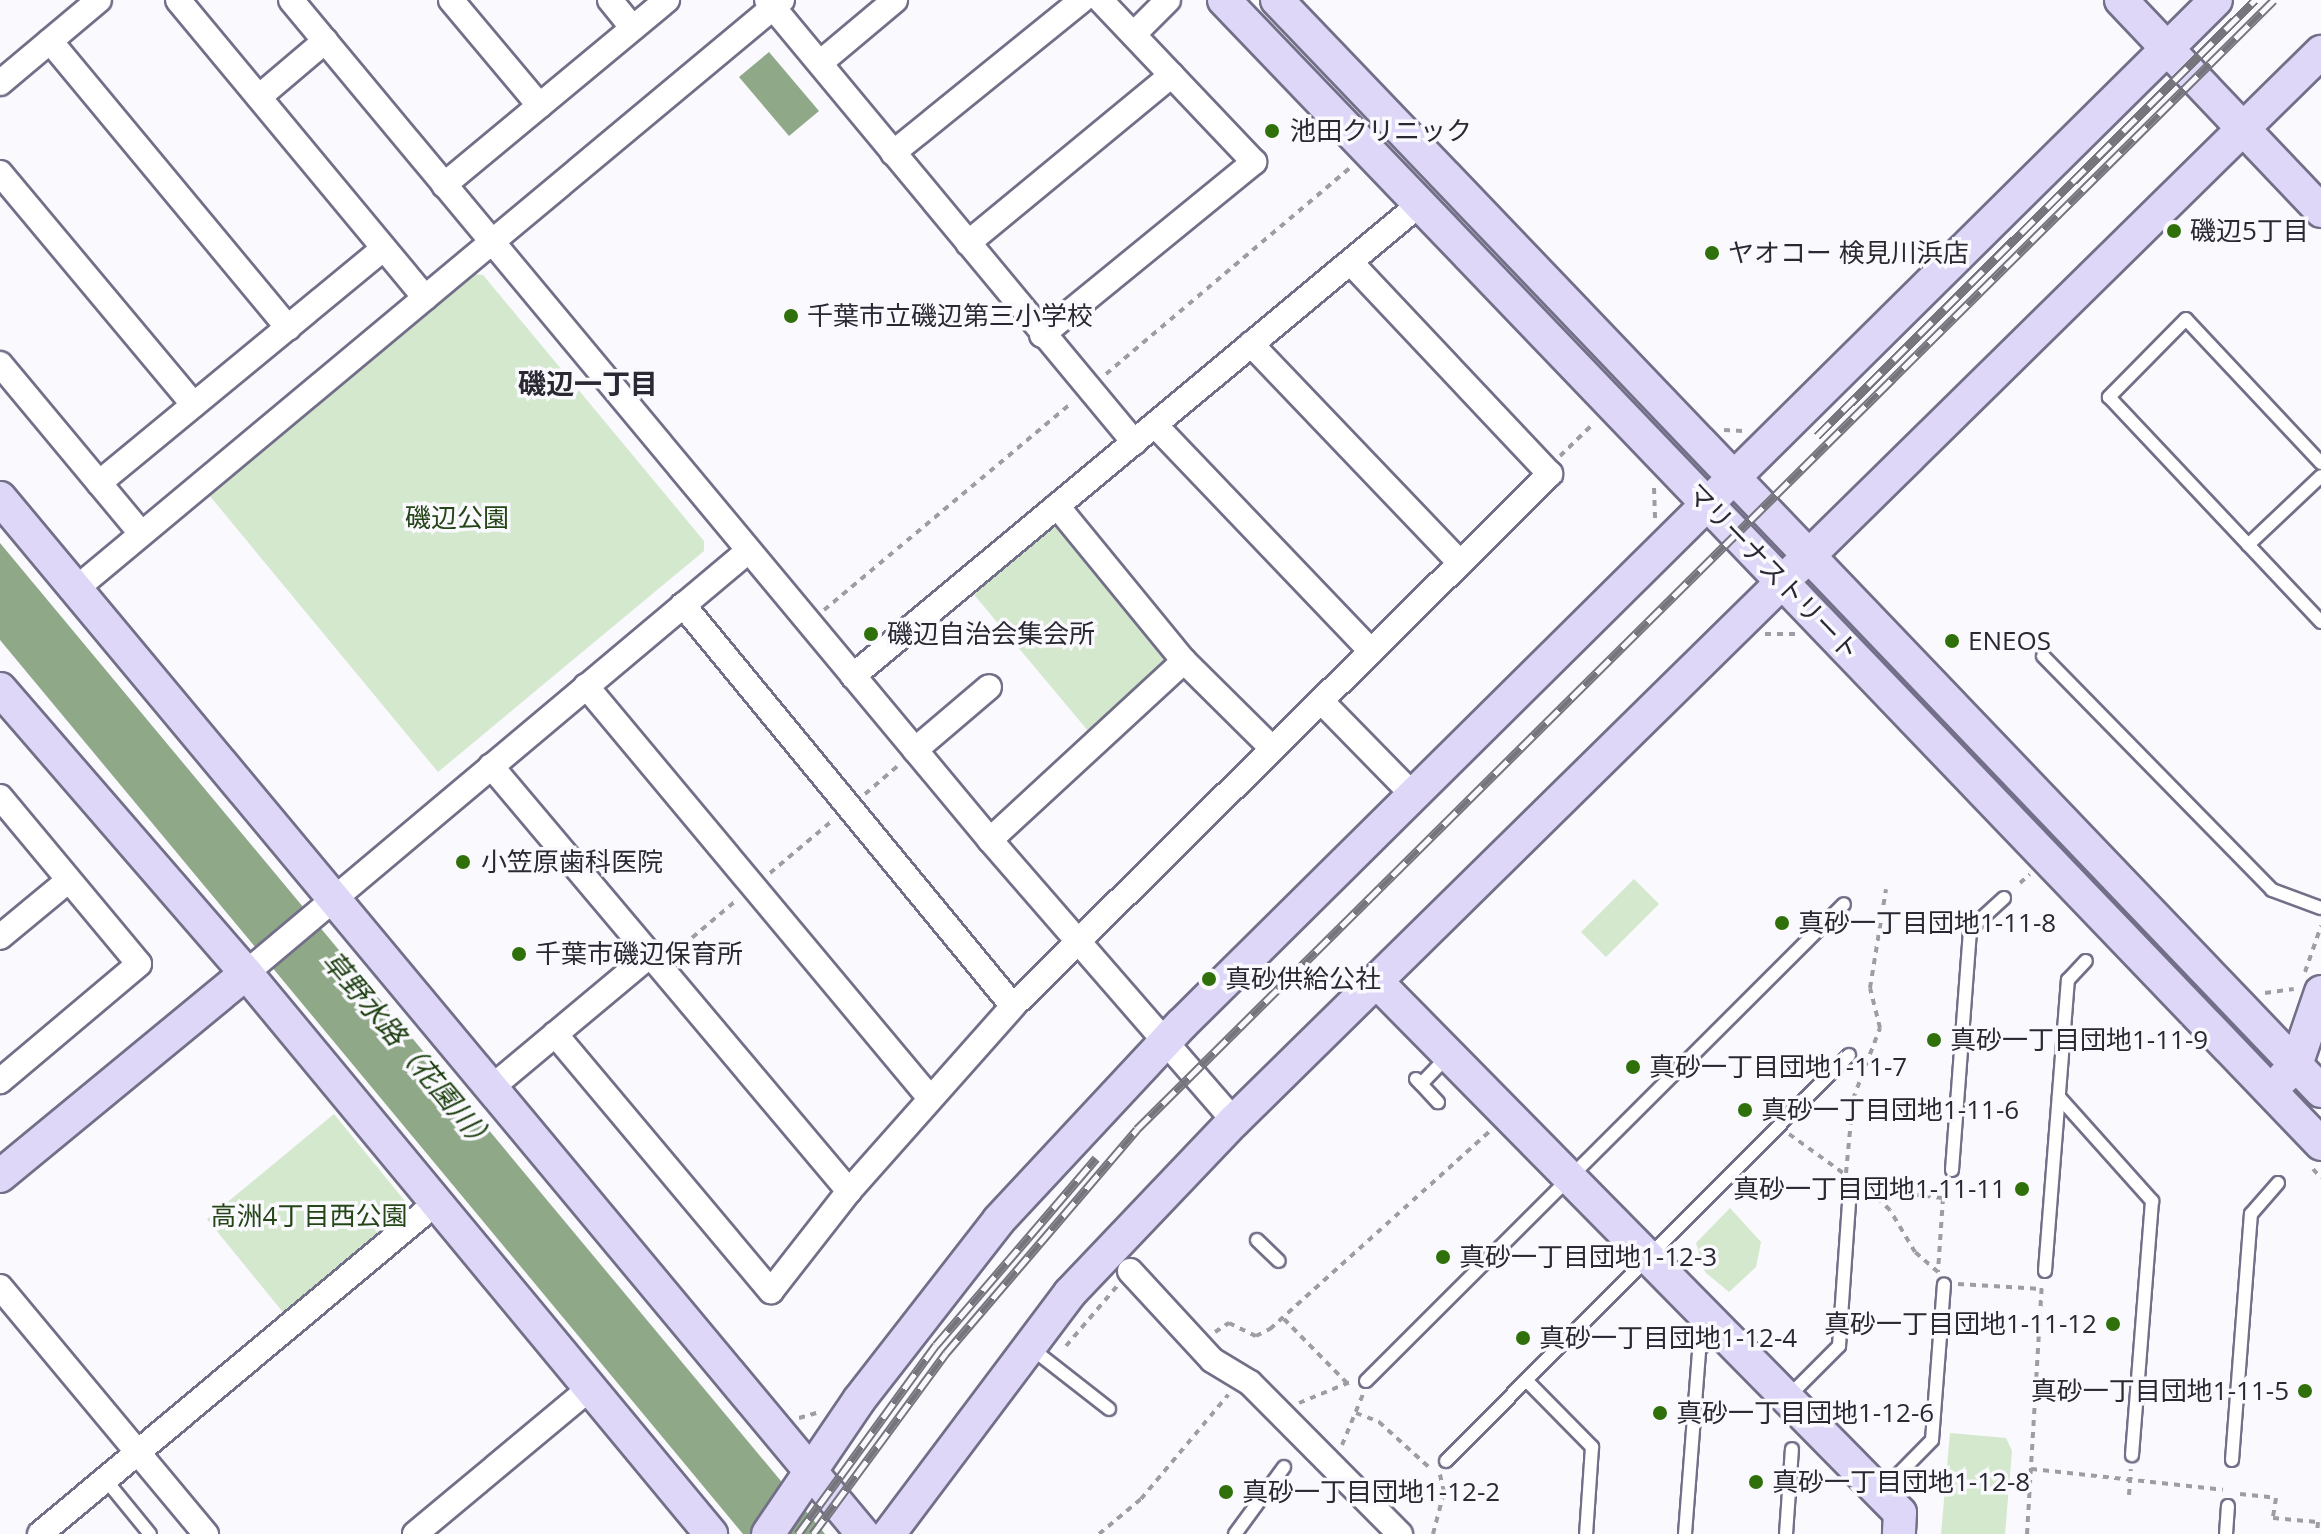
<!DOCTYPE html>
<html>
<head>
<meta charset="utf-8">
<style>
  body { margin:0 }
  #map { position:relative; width:2321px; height:1534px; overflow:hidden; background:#f9f9fe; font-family:"Open Sans","Noto Sans JP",sans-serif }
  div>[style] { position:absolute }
  .green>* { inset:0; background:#d4e8cd }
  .water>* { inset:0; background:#8fa887 }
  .path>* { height:4px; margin-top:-2px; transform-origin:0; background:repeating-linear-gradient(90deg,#9d9da4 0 6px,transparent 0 12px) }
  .roads { filter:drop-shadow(2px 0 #726f88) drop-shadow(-2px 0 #726f88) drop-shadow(0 2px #726f88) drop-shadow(0 -2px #726f88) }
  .lane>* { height:12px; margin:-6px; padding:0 6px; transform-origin:6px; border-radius:6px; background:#fff }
  .street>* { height:24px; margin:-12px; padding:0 12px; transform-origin:12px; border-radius:12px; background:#fff }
  .secondary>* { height:32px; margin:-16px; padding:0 16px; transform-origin:16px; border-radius:16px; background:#dfd7f8 }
  .rail>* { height:9px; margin-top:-4.5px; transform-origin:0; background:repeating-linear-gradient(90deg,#f9f9fe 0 18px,#76757e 0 36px); box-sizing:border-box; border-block:2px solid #76757e }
  .dots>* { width:22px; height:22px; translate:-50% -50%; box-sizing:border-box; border:4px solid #f9f9fe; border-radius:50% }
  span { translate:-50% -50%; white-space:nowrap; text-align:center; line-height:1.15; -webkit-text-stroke:7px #f9f9fe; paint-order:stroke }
  .poi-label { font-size:26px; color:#2a2833 }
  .left { translate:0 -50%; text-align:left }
  .right { translate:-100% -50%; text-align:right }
  .park-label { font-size:26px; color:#244516 }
  .street-label { font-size:26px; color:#2a2833 }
  .neighbourhood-label { font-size:28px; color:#2a2833; font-weight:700 }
  .water-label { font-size:28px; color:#1f4011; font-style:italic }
</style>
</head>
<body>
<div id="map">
  <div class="green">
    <i style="clip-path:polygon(473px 274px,483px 275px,704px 541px,704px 551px,438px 772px,209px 495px)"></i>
    <i style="clip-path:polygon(1048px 524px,1058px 524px,1168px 654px,1167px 663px,1089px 732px,971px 591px)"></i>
    <i style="clip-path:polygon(1634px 879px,1659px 904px,1606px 957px,1581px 932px)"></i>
    <i style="clip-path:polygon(334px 1114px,413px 1211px,286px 1316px,207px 1219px)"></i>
    <i style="clip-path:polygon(1730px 1208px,1761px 1242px,1756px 1267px,1729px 1292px,1705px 1272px,1696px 1243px)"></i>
    <i style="clip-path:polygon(1950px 1433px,2006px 1438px,2012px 1451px,2005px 1534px,1941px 1534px)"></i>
  </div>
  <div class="water">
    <i style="clip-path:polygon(769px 52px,819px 111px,789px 136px,739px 77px)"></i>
    <i style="clip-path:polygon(0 543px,825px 1534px,743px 1534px,0 640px)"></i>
  </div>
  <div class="path">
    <i style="left:1106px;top:374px;width:319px;rotate:-40.2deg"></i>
    <i style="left:1724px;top:430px;width:19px;rotate:3deg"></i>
    <i style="left:1560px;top:456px;width:47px;rotate:-44.1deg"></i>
    <i style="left:1654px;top:488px;width:31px;rotate:88deg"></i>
    <i style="left:824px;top:610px;width:323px;rotate:-39.9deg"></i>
    <i style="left:1765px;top:634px;width:31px"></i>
    <i style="left:865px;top:794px;width:46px;rotate:-40.6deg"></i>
    <i style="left:770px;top:873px;width:82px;rotate:-40.1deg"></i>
    <i style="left:2020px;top:883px;width:13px;rotate:-42deg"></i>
    <i style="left:674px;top:953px;width:84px;rotate:-40.2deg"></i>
    <i style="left:2305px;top:972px;width:49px;rotate:-70.8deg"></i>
    <i style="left:2265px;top:993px;width:29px;rotate:-8deg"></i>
    <i style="left:1789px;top:1134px;width:67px;rotate:35.8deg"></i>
    <i style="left:2313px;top:1169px;width:12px;rotate:48deg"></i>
    <i style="left:1846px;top:1173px;width:74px;rotate:-84.6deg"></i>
    <i style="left:1853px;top:1099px;width:76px;rotate:-69.2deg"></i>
    <i style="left:1880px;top:1028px;width:41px;rotate:-104deg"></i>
    <i style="left:1870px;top:988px;width:100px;rotate:-80.8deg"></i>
    <i style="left:1864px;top:1189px;width:13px;rotate:4deg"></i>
    <i style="left:1877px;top:1190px;width:66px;rotate:6.9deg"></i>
    <i style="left:1943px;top:1198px;width:74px;rotate:93.9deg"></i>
    <i style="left:1938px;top:1272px;width:30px;rotate:-139deg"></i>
    <i style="left:1915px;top:1252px;width:49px;rotate:-120.8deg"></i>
    <i style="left:1890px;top:1210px;width:18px;rotate:-137deg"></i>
    <i style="left:1877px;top:1198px;width:8px;rotate:-90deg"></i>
    <i style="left:1958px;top:1284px;width:84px;rotate:3.4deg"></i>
    <i style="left:1284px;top:1319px;width:90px;rotate:45.5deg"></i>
    <i style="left:1215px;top:1332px;width:17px;rotate:-33deg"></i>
    <i style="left:1229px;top:1323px;width:30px;rotate:26deg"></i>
    <i style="left:1256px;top:1336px;width:16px;rotate:-27deg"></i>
    <i style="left:1270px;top:1329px;width:296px;rotate:-42deg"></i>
    <i style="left:1066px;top:1346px;width:79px;rotate:-49.6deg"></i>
    <i style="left:1299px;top:1403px;width:55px;rotate:-22.4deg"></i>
    <i style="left:1356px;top:1413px;width:25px;rotate:21deg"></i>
    <i style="left:1379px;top:1422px;width:70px;rotate:42.1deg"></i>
    <i style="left:799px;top:1418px;width:18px;rotate:-16deg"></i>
    <i style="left:1342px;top:1445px;width:55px;rotate:-67.6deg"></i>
    <i style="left:2031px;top:1469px;width:193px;rotate:6.2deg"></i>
    <i style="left:2240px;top:1494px;width:36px;rotate:6deg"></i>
    <i style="left:2276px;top:1498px;width:20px;rotate:99deg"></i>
    <i style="left:2273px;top:1518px;width:45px;rotate:5.1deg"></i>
    <i style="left:2318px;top:1522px;width:12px;rotate:95deg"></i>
    <i style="left:2129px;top:1495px;width:26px;rotate:-86deg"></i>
    <i style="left:1099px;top:1534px;width:55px;rotate:-39.8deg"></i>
    <i style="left:1141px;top:1499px;width:136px;rotate:-50.1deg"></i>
    <i style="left:1433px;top:1534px;width:43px;rotate:-75.3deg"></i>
    <i style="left:1444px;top:1492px;width:18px;rotate:-103deg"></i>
    <i style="left:2027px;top:1534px;width:249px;rotate:-86.6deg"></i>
  </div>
  <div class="roads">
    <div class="lane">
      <i style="left:2321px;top:463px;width:197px;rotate:-133.2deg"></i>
      <i style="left:2186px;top:319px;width:110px;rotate:134.6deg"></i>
      <i style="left:2109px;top:397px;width:309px;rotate:46.7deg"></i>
      <i style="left:2248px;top:545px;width:100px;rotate:-43.4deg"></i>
      <i style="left:2043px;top:656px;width:327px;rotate:45.6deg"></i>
      <i style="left:2272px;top:890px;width:52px;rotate:20.2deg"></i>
      <i style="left:1416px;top:1079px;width:7px;rotate:45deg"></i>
      <i style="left:1421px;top:1084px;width:37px;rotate:-46deg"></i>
      <i style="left:1421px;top:1084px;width:25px;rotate:47deg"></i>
      <i style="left:2059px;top:1097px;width:140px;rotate:48.2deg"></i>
      <i style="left:2152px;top:1201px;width:255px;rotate:94.5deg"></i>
      <i style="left:1952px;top:1170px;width:242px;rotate:-85.7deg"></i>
      <i style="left:1970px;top:929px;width:46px;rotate:-42.4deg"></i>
      <i style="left:1257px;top:1240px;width:30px;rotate:44deg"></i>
      <i style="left:2045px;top:1271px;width:292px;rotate:-85.5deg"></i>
      <i style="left:2068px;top:980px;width:26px;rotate:-47deg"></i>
      <i style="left:1031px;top:1348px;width:99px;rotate:38deg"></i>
      <i style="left:1366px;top:1381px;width:675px;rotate:-44.94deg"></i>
      <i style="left:1527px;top:1381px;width:93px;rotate:45.4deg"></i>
      <i style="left:1592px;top:1447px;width:87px;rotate:93.9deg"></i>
      <i style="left:1789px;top:1396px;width:71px;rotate:-45deg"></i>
      <i style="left:1839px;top:1346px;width:158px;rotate:-86deg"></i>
      <i style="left:2232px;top:1460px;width:247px;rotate:-85.6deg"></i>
      <i style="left:2251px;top:1214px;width:41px;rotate:-48.9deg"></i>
      <i style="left:1446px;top:1461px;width:572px;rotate:-45.21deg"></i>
      <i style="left:105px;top:1479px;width:71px;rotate:50.7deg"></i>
      <i style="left:1880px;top:1493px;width:74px;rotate:-45.5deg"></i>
      <i style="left:1932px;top:1440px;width:156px;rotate:-85.6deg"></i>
      <i style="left:1235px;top:1534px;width:83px;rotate:-53.8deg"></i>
      <i style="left:1685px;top:1534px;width:185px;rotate:-85.6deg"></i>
      <i style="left:1699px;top:1350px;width:28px;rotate:-46deg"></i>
      <i style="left:1786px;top:1534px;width:85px;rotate:-86deg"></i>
      <i style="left:2226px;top:1534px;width:28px;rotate:-86deg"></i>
    </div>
    <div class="street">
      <i style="left:178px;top:0;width:387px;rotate:50.3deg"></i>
      <i style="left:291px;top:0;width:1093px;rotate:50.23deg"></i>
      <i style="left:990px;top:840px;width:372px;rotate:49deg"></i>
      <i style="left:451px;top:0;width:138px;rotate:50deg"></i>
      <i style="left:610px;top:0;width:36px;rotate:51deg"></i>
      <i style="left:767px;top:0;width:575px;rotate:50.3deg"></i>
      <i style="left:1134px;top:34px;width:48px;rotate:-45deg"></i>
      <i style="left:50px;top:41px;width:373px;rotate:50.3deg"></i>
      <i style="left:820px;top:63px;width:98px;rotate:-40deg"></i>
      <i style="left:0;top:83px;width:129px;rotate:-40deg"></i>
      <i style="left:259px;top:97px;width:87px;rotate:-40.3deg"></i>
      <i style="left:893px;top:153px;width:243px;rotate:-39deg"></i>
      <i style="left:0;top:173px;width:302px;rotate:50.1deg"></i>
      <i style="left:444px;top:185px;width:290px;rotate:-39.7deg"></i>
      <i style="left:968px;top:243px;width:264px;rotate:-39.5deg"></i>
      <i style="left:1042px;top:335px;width:274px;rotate:-39.2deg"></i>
      <i style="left:1254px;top:162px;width:224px;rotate:-133.5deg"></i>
      <i style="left:1251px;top:344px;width:303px;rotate:46.3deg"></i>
      <i style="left:0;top:364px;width:219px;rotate:50.2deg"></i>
      <i style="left:1155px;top:425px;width:313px;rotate:46.3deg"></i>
      <i style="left:99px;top:483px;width:369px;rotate:-39.5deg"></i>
      <i style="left:1057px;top:506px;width:200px;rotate:50.7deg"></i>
      <i style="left:1184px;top:661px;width:124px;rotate:44.7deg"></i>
      <i style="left:77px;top:588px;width:918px;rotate:-39.83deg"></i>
      <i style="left:683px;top:605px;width:519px;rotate:50.55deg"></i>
      <i style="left:853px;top:676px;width:739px;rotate:-39.79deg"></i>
      <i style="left:586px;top:686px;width:537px;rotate:50.14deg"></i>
      <i style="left:1321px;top:701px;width:132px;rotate:45.6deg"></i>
      <i style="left:915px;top:750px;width:97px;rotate:-40.4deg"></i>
      <i style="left:491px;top:766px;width:556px;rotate:49.89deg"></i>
      <i style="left:0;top:797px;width:217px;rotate:50.2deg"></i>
      <i style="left:139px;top:964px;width:182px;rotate:139.9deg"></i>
      <i style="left:990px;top:840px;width:264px;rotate:-42.7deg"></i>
      <i style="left:0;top:937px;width:89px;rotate:-39.6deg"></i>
      <i style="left:246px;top:973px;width:656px;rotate:-40.05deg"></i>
      <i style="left:555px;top:1034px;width:336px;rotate:50deg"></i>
      <i style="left:771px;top:1291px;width:127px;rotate:-52deg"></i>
      <i style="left:849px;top:1191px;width:247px;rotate:-48.4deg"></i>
      <i style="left:1013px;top:1006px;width:756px;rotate:-44.73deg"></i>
      <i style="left:1550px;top:474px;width:291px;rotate:-133.3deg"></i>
      <i style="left:491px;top:1088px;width:207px;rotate:-39.9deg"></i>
      <i style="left:1130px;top:1271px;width:121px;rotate:47.3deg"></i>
      <i style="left:1212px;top:1360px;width:44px;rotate:31.2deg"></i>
      <i style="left:1250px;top:1383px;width:213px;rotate:45.2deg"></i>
      <i style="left:0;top:1287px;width:322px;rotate:50.2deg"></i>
      <i style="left:40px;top:1534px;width:516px;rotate:-39.89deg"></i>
      <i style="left:415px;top:1534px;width:228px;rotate:-39.8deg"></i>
    </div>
    <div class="secondary">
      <i style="left:1224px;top:0;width:1585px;rotate:46.2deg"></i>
      <i style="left:1277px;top:0;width:1510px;rotate:46.26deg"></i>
      <i style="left:2121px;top:0;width:291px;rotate:46.5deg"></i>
      <i style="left:0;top:498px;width:1348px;rotate:50.21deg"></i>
      <i style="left:0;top:689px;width:376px;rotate:49.1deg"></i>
      <i style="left:246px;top:973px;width:729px;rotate:50.35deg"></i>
      <i style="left:1377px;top:982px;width:745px;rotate:45.43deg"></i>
      <i style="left:1900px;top:1513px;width:21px;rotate:93deg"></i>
      <i style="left:2283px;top:1078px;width:18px;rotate:-45deg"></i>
      <i style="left:2296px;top:1065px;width:77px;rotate:-71.1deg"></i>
      <i style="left:0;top:1176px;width:319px;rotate:-39.5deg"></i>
      <i style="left:768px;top:1534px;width:162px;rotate:-55.8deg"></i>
      <i style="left:859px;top:1400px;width:228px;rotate:-52.1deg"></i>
      <i style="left:999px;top:1220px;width:268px;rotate:-47deg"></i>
      <i style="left:1182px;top:1024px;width:1455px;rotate:-44.72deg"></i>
      <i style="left:889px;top:1534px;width:301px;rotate:-53.1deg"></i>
      <i style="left:1070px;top:1293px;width:238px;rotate:-46.4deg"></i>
      <i style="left:1234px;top:1121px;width:1525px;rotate:-44.52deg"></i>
    </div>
  </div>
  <div class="rail">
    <i style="left:1817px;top:436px;width:618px;rotate:-44.87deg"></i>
    <i style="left:798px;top:1534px;width:234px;rotate:-53.9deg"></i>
    <i style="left:936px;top:1345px;width:246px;rotate:-49.4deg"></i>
    <i style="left:813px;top:1534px;width:225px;rotate:-53.7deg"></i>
    <i style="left:946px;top:1353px;width:294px;rotate:-49.5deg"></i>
    <i style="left:1137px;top:1129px;width:1602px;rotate:-44.8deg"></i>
  </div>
  <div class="dots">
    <i style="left:1272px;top:131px;background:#2f700a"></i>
    <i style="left:2174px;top:231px;background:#2f700a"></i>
    <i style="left:1712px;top:253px;background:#2f700a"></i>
    <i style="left:791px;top:316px;background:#2f700a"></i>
    <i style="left:871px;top:634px;background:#2f700a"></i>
    <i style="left:1952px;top:641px;background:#2f700a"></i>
    <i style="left:463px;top:862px;background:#2f700a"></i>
    <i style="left:1782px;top:923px;background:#2f700a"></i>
    <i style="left:519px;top:954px;background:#2f700a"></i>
    <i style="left:1209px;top:979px;background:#2f700a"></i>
    <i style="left:1934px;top:1040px;background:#2f700a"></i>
    <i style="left:1633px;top:1067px;background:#2f700a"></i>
    <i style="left:1745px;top:1110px;background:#2f700a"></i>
    <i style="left:2022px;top:1189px;background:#2f700a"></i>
    <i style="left:1443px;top:1257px;background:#2f700a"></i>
    <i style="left:2113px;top:1324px;background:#2f700a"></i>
    <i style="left:1523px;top:1338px;background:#2f700a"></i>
    <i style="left:2305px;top:1391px;background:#2f700a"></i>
    <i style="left:1660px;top:1413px;background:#2f700a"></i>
    <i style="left:1756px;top:1482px;background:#2f700a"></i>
    <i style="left:1226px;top:1492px;background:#2f700a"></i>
  </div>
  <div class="poi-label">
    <span class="left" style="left:1290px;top:131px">池田クリニック</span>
    <span class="left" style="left:2190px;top:231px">磯辺5丁目</span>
    <span class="left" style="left:1728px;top:253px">ヤオコー 検見川浜店</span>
    <span class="left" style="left:807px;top:316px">千葉市立磯辺第三小学校</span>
    <span class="left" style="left:887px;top:634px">磯辺自治会集会所</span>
    <span class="left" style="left:1968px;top:641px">ENEOS</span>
    <span class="left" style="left:481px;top:862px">小笠原歯科医院</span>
    <span class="left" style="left:1798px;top:923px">真砂一丁目団地1-11-8</span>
    <span class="left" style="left:535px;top:954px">千葉市磯辺保育所</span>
    <span class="left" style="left:1225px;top:979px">真砂供給公社</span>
    <span class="left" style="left:1950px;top:1040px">真砂一丁目団地1-11-9</span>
    <span class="left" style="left:1649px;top:1067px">真砂一丁目団地1-11-7</span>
    <span class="left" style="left:1761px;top:1110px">真砂一丁目団地1-11-6</span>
    <span class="right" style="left:2006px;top:1189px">真砂一丁目団地1-11-11</span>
    <span class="left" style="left:1459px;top:1257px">真砂一丁目団地1-12-3</span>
    <span class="right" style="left:2097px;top:1324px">真砂一丁目団地1-11-12</span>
    <span class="left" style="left:1539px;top:1338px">真砂一丁目団地1-12-4</span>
    <span class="right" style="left:2289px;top:1391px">真砂一丁目団地1-11-5</span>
    <span class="left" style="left:1676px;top:1413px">真砂一丁目団地1-12-6</span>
    <span class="left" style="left:1772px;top:1482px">真砂一丁目団地1-12-8</span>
    <span class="left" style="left:1242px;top:1492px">真砂一丁目団地1-12-2</span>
  </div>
  <div class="park-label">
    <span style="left:457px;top:518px">磯辺公園</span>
    <span style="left:309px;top:1216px">高洲4丁目西公園</span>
  </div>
  <div class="street-label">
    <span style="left:1773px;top:572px;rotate:46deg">マリーナストリート</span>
  </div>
  <div class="neighbourhood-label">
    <span style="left:588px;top:383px">磯辺一丁目</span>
  </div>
  <div class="water-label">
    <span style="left:410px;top:1051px;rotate:50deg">草野水路（花園川）</span>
  </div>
</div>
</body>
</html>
